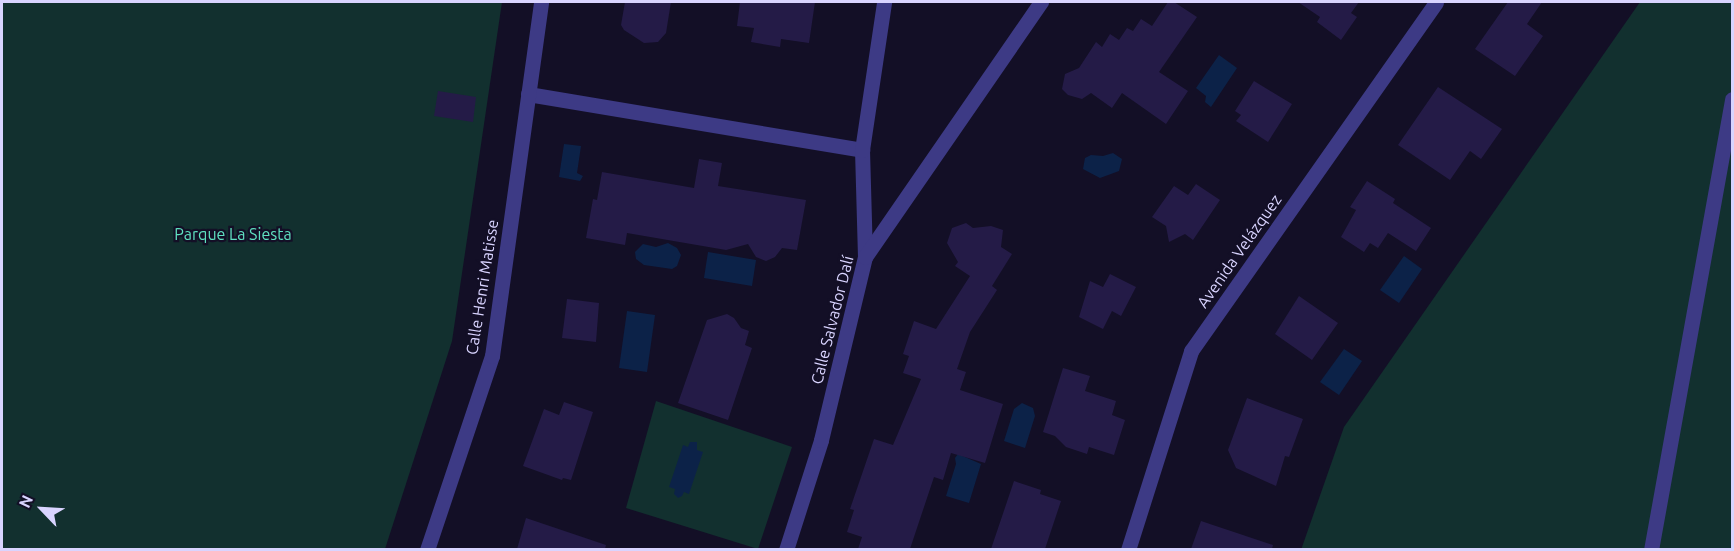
<!DOCTYPE html>
<html>
<head>
<meta charset="utf-8">
<style>
  body { margin:0 }
  #map { position:relative; width:1734px; height:551px; overflow:hidden; background:#130f26; font-family:Ubuntu,sans-serif }
  div>[style] { position:absolute }
  .green>* { inset:0; background:#12302f }
  .water>* { inset:0; background:#0c2248 }
  .building>* { inset:0; background:#241b47 }
  .minor>* { height:15px; margin:-7.5px; padding:0 7.5px; transform-origin:7.5px; border-radius:7.5px; background:#3d3a85 }
  span { translate:-50% -50%; white-space:nowrap; text-align:center; line-height:1.15; -webkit-text-stroke:4.5px #130f26; paint-order:stroke }
  .park-label { font-size:16px; color:#5fe0c0 }
  .street-label { font-size:16px; color:#d9d4ff }
  .frame { position:absolute; inset:0; border:3px solid #d9d4ff; pointer-events:none }
  .north { position:absolute; left:12px; top:479px; width:60px; height:60px; -webkit-text-stroke:4px #130f26; paint-order:stroke; rotate:295deg; font-size:16px; font-weight:700; line-height:24px; text-align:center; color:#d9d4ff }
  .north::after { content:''; display:block; margin:auto; width:21px; height:27px; background:#d9d4ff; clip-path:polygon(50% 0,100% 100%,50% 72%,0 100%) }
</style>
</head>
<body>
<div id="map">
  <div class="green">
    <i style="clip-path:polygon(2px 2px,502px 2px,452px 341px,385px 549px,2px 549px)"></i>
    <i style="clip-path:polygon(1640px 2px,1732px 2px,1732px 549px,1301px 550px,1344px 427px)"></i>
    <i style="clip-path:polygon(656px 401px,792px 447px,758px 549px,626px 508px)"></i>
  </div>
  <div class="water">
    <i style="clip-path:polygon(1219px 55px,1237px 68px,1211px 107px,1205px 102px,1206px 96px,1196px 88px)"></i>
    <i style="clip-path:polygon(564px 144px,581px 146px,577px 173px,583px 176px,580px 181px,559px 177px)"></i>
    <i style="clip-path:polygon(1113px 153px,1122px 159px,1119px 171px,1100px 178px,1083px 169px,1085px 158px,1091px 155px,1103px 156px)"></i>
    <i style="clip-path:polygon(668px 243px,677px 248px,681px 255px,677px 266px,672px 269px,644px 265px,636px 259px,635px 252px,643px 244px,656px 247px)"></i>
    <i style="clip-path:polygon(708px 252px,756px 260px,752px 286px,704px 278px)"></i>
    <i style="clip-path:polygon(1404px 256px,1422px 269px,1399px 303px,1380px 290px)"></i>
    <i style="clip-path:polygon(627px 311px,655px 315px,647px 372px,619px 368px)"></i>
    <i style="clip-path:polygon(1344px 349px,1362px 361px,1339px 395px,1320px 382px)"></i>
    <i style="clip-path:polygon(1022px 403px,1033px 408px,1035px 416px,1025px 448px,1004px 441px,1014px 409px)"></i>
    <i style="clip-path:polygon(690px 442px,697px 442px,697px 450px,703px 452px,689px 494px,684px 492px,682px 496px,678px 498px,674px 494px,675px 489px,669px 487px,683px 445px,688px 447px)"></i>
    <i style="clip-path:polygon(958px 454px,981px 464px,969px 503px,946px 496px,956px 464px,955px 458px)"></i>
  </div>
  <div class="building">
    <i style="clip-path:polygon(625px 2px,671px 2px,666px 33px,658px 42px,644px 43px,624px 30px,621px 25px)"></i>
    <i style="clip-path:polygon(740px 2px,815px 2px,809px 43px,781px 39px,780px 47px,751px 42px,754px 28px,737px 26px)"></i>
    <i style="clip-path:polygon(1168px 2px,1174px 2px,1197px 17px,1159px 72px,1188px 91px,1166px 124px,1122px 93px,1112px 108px,1091px 93px,1082px 99px,1068px 95px,1062px 89px,1065px 74px,1079px 68px,1096px 42px,1102px 47px,1110px 34px,1119px 40px,1127px 28px,1133px 31px,1141px 19px,1152px 26px)"></i>
    <i style="clip-path:polygon(1298px 2px,1359px 2px,1351px 13px,1357px 17px,1341px 40px,1317px 22px,1320px 17px)"></i>
    <i style="clip-path:polygon(1508px 2px,1542px 2px,1527px 24px,1543px 36px,1515px 76px,1475px 49px)"></i>
    <i style="clip-path:polygon(1254px 81px,1292px 104px,1268px 142px,1236px 121px,1241px 115px,1235px 111px)"></i>
    <i style="clip-path:polygon(1438px 87px,1502px 129px,1481px 159px,1470px 151px,1450px 180px,1398px 145px)"></i>
    <i style="clip-path:polygon(438px 91px,476px 97px,473px 122px,434px 116px)"></i>
    <i style="clip-path:polygon(699px 159px,722px 163px,718px 186px,806px 200px,797px 250px,782px 248px,775px 257px,766px 261px,756px 257px,748px 244px,726px 250px,627px 233px,625px 245px,586px 238px,593px 199px,597px 200px,602px 172px,694px 188px)"></i>
    <i style="clip-path:polygon(1367px 181px,1395px 199px,1393px 203px,1431px 228px,1416px 251px,1388px 233px,1378px 248px,1370px 243px,1364px 252px,1341px 237px,1356px 210px,1350px 207px)"></i>
    <i style="clip-path:polygon(1196px 184px,1220px 200px,1193px 240px,1185px 234px,1169px 242px,1166px 226px,1152px 217px,1174px 186px,1188px 195px)"></i>
    <i style="clip-path:polygon(966px 223px,973px 228px,991px 226px,1003px 230px,1001px 247px,1012px 254px,992px 286px,997px 290px,970px 332px,957px 369px,966px 372px,960px 390px,1003px 404px,985px 463px,951px 453px,943px 480px,934px 477px,910px 549px,858px 549px,862px 537px,847px 532px,854px 510px,850px 509px,874px 439px,893px 445px,921px 379px,903px 373px,909px 356px,903px 354px,914px 321px,936px 329px,970px 276px,955px 266px,958px 262px,947px 243px,952px 228px)"></i>
    <i style="clip-path:polygon(1110px 274px,1136px 287px,1121px 316px,1112px 311px,1103px 329px,1079px 317px,1090px 281px,1103px 287px)"></i>
    <i style="clip-path:polygon(1299px 296px,1338px 323px,1312px 360px,1275px 334px)"></i>
    <i style="clip-path:polygon(567px 299px,599px 303px,596px 342px,562px 338px)"></i>
    <i style="clip-path:polygon(727px 314px,734px 318px,741px 328px,749px 331px,745px 345px,752px 348px,728px 420px,678px 403px,707px 320px)"></i>
    <i style="clip-path:polygon(1063px 368px,1090px 376px,1085px 391px,1116px 401px,1112px 415px,1125px 420px,1114px 455px,1089px 447px,1087px 454px,1066px 447px,1055px 436px,1043px 432px)"></i>
    <i style="clip-path:polygon(1247px 398px,1303px 419px,1289px 457px,1285px 456px,1276px 486px,1236px 468px,1228px 450px)"></i>
    <i style="clip-path:polygon(564px 402px,593px 412px,571px 480px,563px 478px,562px 480px,523px 466px,544px 409px,559px 415px)"></i>
    <i style="clip-path:polygon(1014px 481px,1041px 490px,1040px 494px,1061px 501px,1045px 549px,991px 549px)"></i>
    <i style="clip-path:polygon(526px 518px,606px 545px,605px 549px,517px 549px)"></i>
    <i style="clip-path:polygon(1201px 521px,1273px 545px,1272px 549px,1191px 549px)"></i>
  </div>
  <div class="minor">
    <i style="left:528px;top:94px;width:339px;rotate:9.5deg"></i>
    <i style="left:865px;top:257px;width:107px;rotate:-91.6deg"></i>
    <i style="left:862px;top:150px;width:150px;rotate:-81.5deg"></i>
    <i style="left:427px;top:550px;width:205px;rotate:-71.5deg"></i>
    <i style="left:492px;top:356px;width:357px;rotate:-82.1deg"></i>
    <i style="left:786px;top:550px;width:115px;rotate:-72.3deg"></i>
    <i style="left:821px;top:440px;width:188px;rotate:-76.5deg"></i>
    <i style="left:865px;top:257px;width:310px;rotate:-55.4deg"></i>
    <i style="left:1128px;top:550px;width:209px;rotate:-72.4deg"></i>
    <i style="left:1191px;top:351px;width:426px;rotate:-54.9deg"></i>
    <i style="left:1651px;top:550px;width:458px;rotate:-79.8deg"></i>
  </div>
  <div class="park-label">
    <span style="left:233px;top:234px">Parque La Siesta</span>
  </div>
  <div class="street-label">
    <span style="left:1239px;top:251px;rotate:-55deg">Avenida Velázquez</span>
    <span style="left:482px;top:287px;rotate:-81deg">Calle Henri Matisse</span>
    <span style="left:832px;top:320px;rotate:-76deg">Calle Salvador Dalí</span>
  </div>
  <div class="frame"></div>
  <div class="north">N</div>
</div>
</body>
</html>
